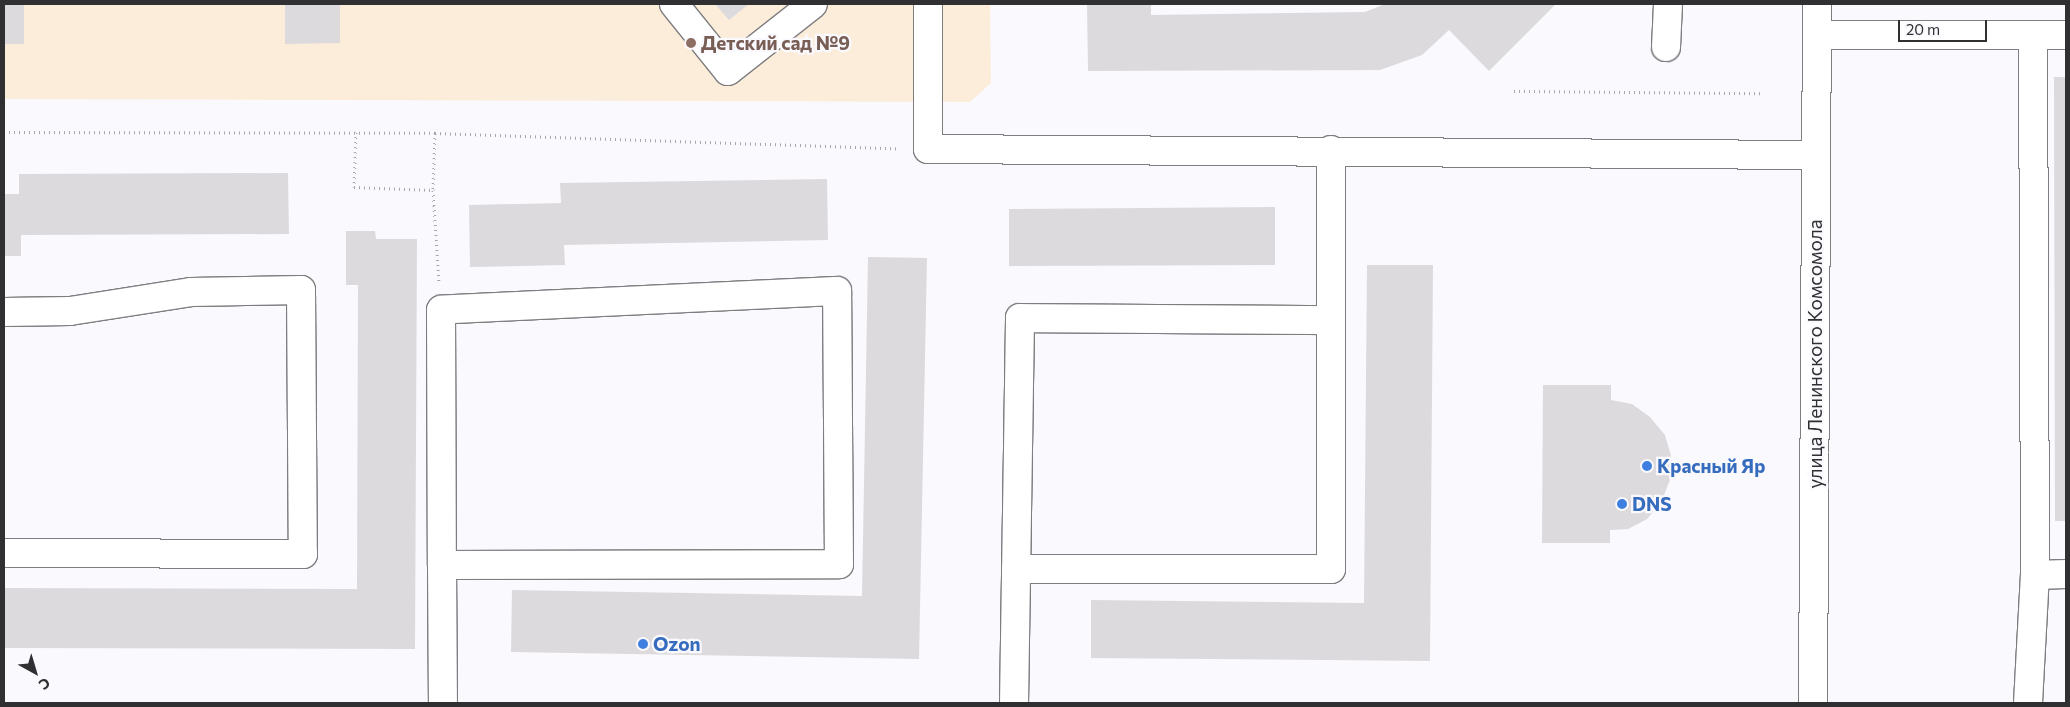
<!DOCTYPE html>
<html>
<head>
<meta charset="utf-8">
<style>
  body { margin:0 }
  #map { position:relative; width:2070px; height:707px; overflow:hidden; background:#faf9fd; font-family:Commissioner,sans-serif }
  div>[style] { position:absolute }
  .education>* { inset:0; background:#fcedda }
  .building>* { inset:0; background:#dddadd }
  .path>* { height:3px; margin-top:-1.5px; transform-origin:0; background:repeating-linear-gradient(90deg,#a7a6aa 0 1px,transparent 0 5px) }
  .roads { filter:drop-shadow(1px 0 #7e7d80) drop-shadow(-1px 0 #7e7d80) drop-shadow(0 1px #7e7d80) drop-shadow(0 -1px #7e7d80) }
  .minor>* { height:28px; margin:-14px; padding:0 14px; transform-origin:14px; border-radius:14px; background:#fff }
  .major>* { height:28px; margin:-14px; padding:0 14px; transform-origin:14px; border-radius:14px; background:#fff }
  .dots>* { width:14px; height:14px; translate:-50% -50%; box-sizing:border-box; border:2px solid #faf9fd; border-radius:50% }
  span { translate:-50% -50%; white-space:nowrap; text-align:center; line-height:1.15; -webkit-text-stroke:4.5px #faf9fd; paint-order:stroke }
  .education-label { font-size:19px; color:#785e54; font-weight:700 }
  .left { translate:0 -50%; text-align:left }
  .street-label { font-size:19px; color:#302f31 }
  .shop-label { font-size:19px; color:#366cbe; font-weight:700 }
  .frame { position:absolute; inset:0; border:5px solid #302f31; pointer-events:none }
  .north { position:absolute; left:10px; top:647px; width:50px; height:50px; -webkit-text-stroke:4px #faf9fd; paint-order:stroke; rotate:141deg; font-size:14px; font-weight:700; line-height:20px; text-align:center; color:#302f31 }
  .north::after { content:''; display:block; margin:auto; width:18px; height:22px; background:#302f31; clip-path:polygon(50% 0,100% 100%,50% 72%,0 100%) }
  .scale { position:absolute; left:1898px; top:20px; width:89px; height:22px; box-sizing:border-box; border:2px solid #302f31; border-top:0; padding-left:6px; font-size:15px; line-height:18px; white-space:nowrap; color:#302f31; -webkit-text-stroke:4px #faf9fd; paint-order:stroke }
</style>
</head>
<body>
<div id="map">
  <div class="education">
    <i style="clip-path:polygon(4px 4px,990px 4px,991px 83px,970px 102px,4px 99px)"></i>
  </div>
  <div class="building">
    <i style="clip-path:polygon(4px 4px,24px 4px,24px 44px,4px 44px)"></i>
    <i style="clip-path:polygon(285px 4px,340px 4px,340px 43px,285px 44px)"></i>
    <i style="clip-path:polygon(715px 4px,749px 4px,729px 20px)"></i>
    <i style="clip-path:polygon(1087px 4px,1151px 4px,1151px 15px,1365px 12px,1385px 4px,1556px 4px,1489px 71px,1449px 30px,1422px 55px,1380px 70px,1088px 71px)"></i>
    <i style="clip-path:polygon(2054px 77px,2066px 77px,2066px 521px,2055px 521px)"></i>
    <i style="clip-path:polygon(288px 173px,289px 234px,21px 235px,21px 256px,4px 256px,4px 194px,19px 194px,19px 174px)"></i>
    <i style="clip-path:polygon(827px 179px,828px 240px,564px 245px,565px 265px,470px 267px,469px 205px,561px 203px,560px 183px)"></i>
    <i style="clip-path:polygon(1275px 207px,1275px 265px,1009px 266px,1009px 209px)"></i>
    <i style="clip-path:polygon(346px 231px,375px 231px,376px 239px,417px 239px,415px 649px,4px 648px,4px 588px,357px 589px,358px 285px,346px 285px)"></i>
    <i style="clip-path:polygon(868px 257px,927px 258px,919px 659px,511px 652px,512px 590px,862px 596px)"></i>
    <i style="clip-path:polygon(1367px 265px,1433px 265px,1430px 661px,1091px 658px,1091px 600px,1364px 603px)"></i>
    <i style="clip-path:polygon(1543px 385px,1611px 385px,1611px 400px,1632px 404px,1650px 417px,1665px 435px,1672px 459px,1671px 477px,1661px 503px,1647px 519px,1628px 529px,1610px 530px,1610px 543px,1542px 543px)"></i>
  </div>
  <div class="path">
    <i style="left:1514px;top:91px;width:248px;rotate:0.5deg"></i>
    <i style="left:4px;top:132px;width:431px;rotate:0.1deg"></i>
    <i style="left:435px;top:133px;width:464px;rotate:1.9deg"></i>
    <i style="left:356px;top:132px;width:55px;rotate:92.1deg"></i>
    <i style="left:354px;top:187px;width:79px;rotate:2.2deg"></i>
    <i style="left:435px;top:133px;width:57px;rotate:92deg"></i>
    <i style="left:433px;top:190px;width:92px;rotate:86.3deg"></i>
  </div>
  <div class="roads">
    <div class="minor">
      <i style="left:674px;top:4px;width:86px;rotate:51.1deg"></i>
      <i style="left:728px;top:71px;width:108px;rotate:-38.2deg"></i>
      <i style="left:928px;top:4px;width:145px;rotate:90deg"></i>
      <i style="left:928px;top:149px;width:888px;rotate:0.39deg"></i>
      <i style="left:1817px;top:35px;width:249px"></i>
      <i style="left:1666px;top:47px;width:43px;rotate:-87.3deg"></i>
      <i style="left:4px;top:312px;width:66px;rotate:-0.9deg"></i>
      <i style="left:70px;top:311px;width:122px;rotate:-8.9deg"></i>
      <i style="left:191px;top:292px;width:110px;rotate:-1deg"></i>
      <i style="left:301px;top:290px;width:264px;rotate:89.6deg"></i>
      <i style="left:303px;top:554px;width:299px;rotate:-179.8deg"></i>
      <i style="left:442px;top:565px;width:397px;rotate:-0.1deg"></i>
      <i style="left:839px;top:564px;width:273px;rotate:-90.4deg"></i>
      <i style="left:837px;top:291px;width:396px;rotate:177.3deg"></i>
      <i style="left:441px;top:310px;width:255px;rotate:89.8deg"></i>
      <i style="left:442px;top:565px;width:138px;rotate:89.6deg"></i>
      <i style="left:1016px;top:569px;width:315px"></i>
      <i style="left:1331px;top:569px;width:419px;rotate:-90deg"></i>
      <i style="left:2035px;top:575px;width:31px;rotate:-2deg"></i>
      <i style="left:1014px;top:703px;width:385px;rotate:-89.1deg"></i>
      <i style="left:1020px;top:318px;width:311px;rotate:0.4deg"></i>
      <i style="left:2028px;top:703px;width:128px;rotate:-86.9deg"></i>
      <i style="left:2035px;top:575px;width:540px;rotate:-90.21deg"></i>
    </div>
    <div class="major">
      <i style="left:1813px;top:703px;width:699px;rotate:-89.67deg"></i>
    </div>
  </div>
  <div class="dots">
    <i style="left:691px;top:43px;background:#8d6e63"></i>
    <i style="left:1647px;top:466px;background:#3f7fe0"></i>
    <i style="left:1622px;top:504px;background:#3f7fe0"></i>
    <i style="left:643px;top:644px;background:#3f7fe0"></i>
  </div>
  <div class="education-label">
    <span class="left" style="left:701px;top:43px">Детский сад №9</span>
  </div>
  <div class="street-label">
    <span style="left:1815px;top:354px;rotate:-90deg">улица Ленинского Комсомола</span>
  </div>
  <div class="shop-label">
    <span class="left" style="left:1657px;top:466px">Красный Яр</span>
    <span class="left" style="left:1632px;top:504px">DNS</span>
    <span class="left" style="left:653px;top:644px">Ozon</span>
  </div>
  <div class="frame"></div>
  <div class="north">С</div>
  <div class="scale">20 m</div>
</div>
</body>
</html>
